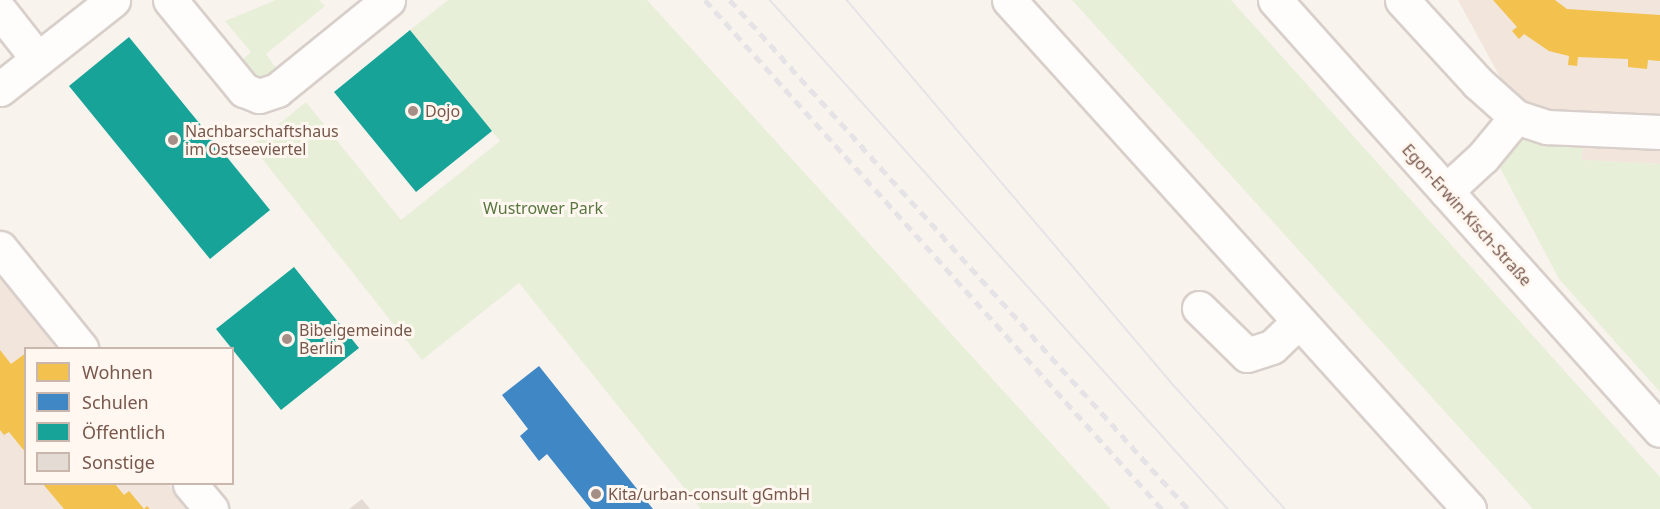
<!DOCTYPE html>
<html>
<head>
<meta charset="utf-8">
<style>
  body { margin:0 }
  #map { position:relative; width:1660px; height:509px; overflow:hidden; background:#f9f3ee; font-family:"Noto Sans",sans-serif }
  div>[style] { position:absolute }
  .residential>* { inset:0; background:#f1e5dc }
  .green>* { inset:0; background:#e8efd9 }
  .homes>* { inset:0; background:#f2c14e }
  .schools>* { inset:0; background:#3f88c5 }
  .public>* { inset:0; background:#17a398 }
  .building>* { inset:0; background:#e5dbd5 }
  .roads { filter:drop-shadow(2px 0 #d8cfca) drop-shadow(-2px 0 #d8cfca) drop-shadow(0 2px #d8cfca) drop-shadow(0 -2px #d8cfca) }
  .minor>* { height:33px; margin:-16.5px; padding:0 16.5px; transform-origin:16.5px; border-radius:16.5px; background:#fefdfc }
  .tram>* { height:1.5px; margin:-0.75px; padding:0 0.75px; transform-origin:0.75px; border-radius:0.75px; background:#e5e3e6 }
  .rail>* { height:4.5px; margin-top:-2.25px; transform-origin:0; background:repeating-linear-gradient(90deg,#e5e3e6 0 9px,transparent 0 15px) }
  .dots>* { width:16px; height:16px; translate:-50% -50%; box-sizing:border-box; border:3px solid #fff7f0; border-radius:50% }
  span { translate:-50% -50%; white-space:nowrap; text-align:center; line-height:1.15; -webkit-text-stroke:6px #fff7f0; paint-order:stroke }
  .poi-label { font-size:16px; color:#78574c }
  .left { translate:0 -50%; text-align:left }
  .park-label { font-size:16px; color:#587741 }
  .street-label { font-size:16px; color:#78574c }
  .legend { position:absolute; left:24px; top:347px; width:210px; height:138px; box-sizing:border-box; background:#fff7f0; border:2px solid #c9b7ae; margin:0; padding:8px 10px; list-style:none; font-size:18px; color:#78574c }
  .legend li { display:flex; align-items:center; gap:12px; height:30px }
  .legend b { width:30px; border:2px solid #c9b7ae }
</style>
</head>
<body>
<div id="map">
  <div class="residential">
    <i style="clip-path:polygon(1458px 0,1660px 0,1660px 164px,1581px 160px,1530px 132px)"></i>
    <i style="clip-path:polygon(0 275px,59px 348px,26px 348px,26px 484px,168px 484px,189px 509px,0 509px)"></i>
  </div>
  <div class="green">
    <i style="clip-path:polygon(276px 0,319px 0,325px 6px,266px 54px,279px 72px,263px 80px,253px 78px,237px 64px,251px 52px,225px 21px)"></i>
    <i style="clip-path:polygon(448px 0,647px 0,1111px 509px,701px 509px,519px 283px,422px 360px,252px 146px,306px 102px,401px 220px,500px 141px,410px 30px)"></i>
    <i style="clip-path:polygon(1072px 0,1231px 0,1660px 477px,1660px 509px,1533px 509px)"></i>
    <i style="clip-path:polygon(1522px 135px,1583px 140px,1582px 160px,1660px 164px,1660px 392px,1559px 279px,1498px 164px)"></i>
  </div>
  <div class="homes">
    <i style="clip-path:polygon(1493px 0,1555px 0,1567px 9px,1660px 15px,1660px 61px,1648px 60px,1647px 69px,1628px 67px,1628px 59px,1578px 57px,1577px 66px,1568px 65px,1569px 56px,1549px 51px,1524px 34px,1519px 39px,1512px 31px,1517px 27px)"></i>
    <i style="clip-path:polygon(0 350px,11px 364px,26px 353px,26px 453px,9px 432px,4px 435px,0 430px)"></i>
    <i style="clip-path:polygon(43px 484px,115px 484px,124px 495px,129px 491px,144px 509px,147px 506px,150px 509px,64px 509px)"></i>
  </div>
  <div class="schools">
    <i style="clip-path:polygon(539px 366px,653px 509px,591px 509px,547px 454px,539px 461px,520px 436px,528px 429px,502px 395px)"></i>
  </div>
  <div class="public">
    <i style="clip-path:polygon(410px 30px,492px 131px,416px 192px,334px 92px)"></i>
    <i style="clip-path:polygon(129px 37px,270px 210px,210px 259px,69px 86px)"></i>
    <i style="clip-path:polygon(294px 267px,359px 348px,281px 410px,216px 329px)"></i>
  </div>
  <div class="building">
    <i style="clip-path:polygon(362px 499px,370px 509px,349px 509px)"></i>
  </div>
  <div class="roads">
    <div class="minor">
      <i style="left:170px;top:0;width:117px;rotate:50.6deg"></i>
      <i style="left:244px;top:90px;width:16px;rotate:22deg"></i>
      <i style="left:259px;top:96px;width:19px;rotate:-18deg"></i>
      <i style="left:277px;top:90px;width:143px;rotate:-39deg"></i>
      <i style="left:1009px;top:0;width:686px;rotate:47.89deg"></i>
      <i style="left:1275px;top:0;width:577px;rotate:48.16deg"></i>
      <i style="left:1402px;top:0;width:113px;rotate:47.5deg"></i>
      <i style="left:1478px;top:83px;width:51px;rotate:41.8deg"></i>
      <i style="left:1516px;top:117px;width:33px;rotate:18deg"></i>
      <i style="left:1547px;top:127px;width:113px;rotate:2.5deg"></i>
      <i style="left:0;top:11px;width:60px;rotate:51.8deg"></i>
      <i style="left:0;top:89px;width:144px;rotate:-38.2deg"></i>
      <i style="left:1446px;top:191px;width:50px;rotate:-42.6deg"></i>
      <i style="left:1483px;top:157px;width:52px;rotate:-50.5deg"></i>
      <i style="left:0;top:248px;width:129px;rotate:51deg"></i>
      <i style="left:1199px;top:308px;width:67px;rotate:44.4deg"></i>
      <i style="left:1247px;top:355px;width:26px;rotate:-18deg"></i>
      <i style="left:1272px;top:347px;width:37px;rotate:-44deg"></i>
      <i style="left:190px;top:484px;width:33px;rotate:50deg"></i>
    </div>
  </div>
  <div class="tram">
    <i style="left:770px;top:0;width:685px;rotate:48.02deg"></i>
    <i style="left:847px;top:0;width:498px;rotate:49.7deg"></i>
    <i style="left:1169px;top:380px;width:173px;rotate:48deg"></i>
  </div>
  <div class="rail">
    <i style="left:705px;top:0;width:684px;rotate:48.08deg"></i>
    <i style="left:730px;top:0;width:685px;rotate:48.02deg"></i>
  </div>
  <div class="dots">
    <i style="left:413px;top:111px;background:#a58e85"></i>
    <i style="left:173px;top:140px;background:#a58e85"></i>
    <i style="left:287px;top:339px;background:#a58e85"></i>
    <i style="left:596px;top:494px;background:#a58e85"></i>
  </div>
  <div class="poi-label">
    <span class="left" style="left:425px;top:111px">Dojo</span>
    <span class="left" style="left:185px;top:140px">Nachbarschaftshaus<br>im Ostseeviertel</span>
    <span class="left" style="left:299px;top:339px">Bibelgemeinde<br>Berlin</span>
    <span class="left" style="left:608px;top:494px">Kita/urban-consult gGmbH</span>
  </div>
  <div class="park-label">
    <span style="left:543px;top:208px">Wustrower Park</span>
  </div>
  <div class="street-label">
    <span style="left:1467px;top:215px;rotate:48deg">Egon-Erwin-Kisch-Straße</span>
  </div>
  <ul class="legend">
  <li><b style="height:16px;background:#f2c14e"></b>Wohnen</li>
  <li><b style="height:16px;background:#3f88c5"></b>Schulen</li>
  <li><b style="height:16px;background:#17a398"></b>Öffentlich</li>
  <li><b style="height:16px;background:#e5dbd5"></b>Sonstige</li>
  </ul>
</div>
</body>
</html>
